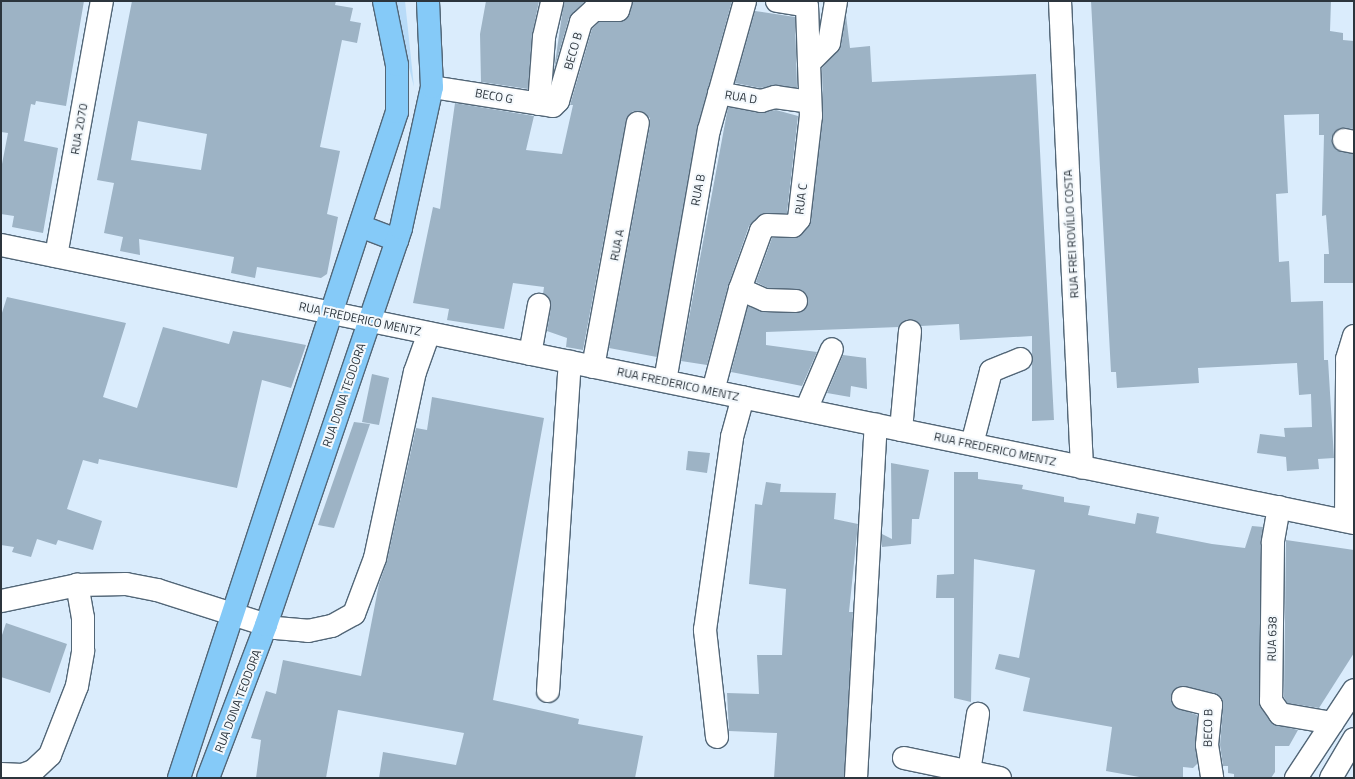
<!DOCTYPE html>
<html>
<head>
<meta charset="utf-8">
<style>
  body { margin:0 }
  #map { position:relative; width:1355px; height:779px; overflow:hidden; background:#daecfc; font-family:"Titillium Web",sans-serif }
  div>[style] { position:absolute }
  .green>* { inset:0; background:#b8dbf8 }
  .building>* { inset:0; background:#9db3c5 }
  .roads { filter:drop-shadow(1px 0 #526677) drop-shadow(-1px 0 #526677) drop-shadow(0 1px #526677) drop-shadow(0 -1px #526677) }
  .minor>* { height:22px; margin:-11px; padding:0 11px; transform-origin:11px; border-radius:11px; background:#fff }
  .major>* { height:22px; margin:-11px; padding:0 11px; transform-origin:11px; border-radius:11px; background:#85caf8 }
  span { translate:-50% -50%; white-space:nowrap; text-align:center; line-height:1.15; -webkit-text-stroke:4px #f3f8fc; paint-order:stroke }
  .street-label { font-size:12px; color:#2c353d }
  .frame { position:absolute; inset:0; border:2px solid #2c353d; pointer-events:none }
</style>
</head>
<body>
<div id="map">
  <div class="green">
    <i style="clip-path:polygon(392px 1px,405px 1px,414px 87px)"></i>
  </div>
  <div class="building">
    <i style="clip-path:polygon(1px 1px,84px 1px,66px 106px,36px 101px,35px 105px,31px 104px,24px 141px,58px 148px,43px 233px,12px 227px,14px 216px,1px 214px,2px 164px,8px 133px,1px 132px)"></i>
    <i style="clip-path:polygon(evenodd,132px 1px,336px 1px,335px 5px,353px 8px,350px 21px,361px 23px,357px 43px,342px 40px,320px 147px,340px 151px,327px 214px,338px 217px,327px 274px,321px 278px,257px 267px,255px 278px,231px 273px,234px 257px,139px 239px,140px 255px,120px 251px,123px 237px,104px 233px,114px 183px,97px 180px,132px 1px,138px 121px,207px 134px,201px 170px,131px 160px,138px 121px)"></i>
    <i style="clip-path:polygon(486px 1px,539px 1px,532px 36px,528px 89px,481px 82px,480px 34px)"></i>
    <i style="clip-path:polygon(564px 1px,585px 1px,569px 18px,554px 70px)"></i>
    <i style="clip-path:polygon(633px 1px,732px 1px,697px 128px,657px 357px,609px 348px,650px 125px,650px 118px,641px 111px,633px 111px,626px 121px,583px 350px,566px 347px,567px 338px,547px 331px,551px 307px,543px 294px,544px 287px,513px 283px,504px 329px,447px 320px,449px 309px,413px 303px,433px 207px,440px 209px,455px 103px,534px 116px,526px 150px,562px 154px,573px 105px,570px 105px,592px 29px,599px 22px,625px 20px)"></i>
    <i style="clip-path:polygon(1091px 1px,1331px 1px,1330px 31px,1343px 33px,1343px 40px,1354px 41px,1354px 129px,1340px 128px,1332px 138px,1336px 150px,1354px 154px,1354px 283px,1324px 283px,1324px 254px,1329px 254px,1326px 215px,1322px 216px,1324px 135px,1319px 135px,1319px 114px,1284px 115px,1288px 193px,1276px 194px,1279px 262px,1289px 261px,1291px 302px,1323px 301px,1324px 360px,1328px 360px,1334px 458px,1318px 459px,1319px 469px,1287px 471px,1286px 457px,1257px 453px,1260px 434px,1285px 437px,1284px 428px,1312px 427px,1311px 394px,1299px 395px,1297px 363px,1198px 368px,1199px 383px,1117px 388px,1116px 372px,1111px 372px)"></i>
    <i style="clip-path:polygon(755px 11px,795px 17px,797px 88px,776px 85px,760px 88px,735px 83px)"></i>
    <i style="clip-path:polygon(846px 15px,850px 48px,870px 46px,872px 82px,1036px 74px,1054px 420px,1032px 421px,1032px 336px,960px 340px,959px 324px,921px 326px,911px 319px,899px 327px,766px 332px,766px 345px,817px 352px,802px 386px,731px 372px,748px 306px,764px 312px,796px 313px,807px 307px,807px 295px,802px 290px,768px 288px,756px 282px,772px 238px,798px 237px,811px 221px,823px 117px,822px 68px,841px 45px)"></i>
    <i style="clip-path:polygon(728px 107px,759px 113px,776px 110px,798px 116px,787px 213px,763px 213px,749px 226px,728px 286px,707px 365px,681px 361px)"></i>
    <i style="clip-path:polygon(7px 297px,126px 323px,103px 397px,137px 408px,163px 327px,229px 344px,233px 331px,306px 345px,291px 388px,262px 380px,237px 488px,99px 459px,98px 464px,83px 460px,67px 509px,102px 521px,93px 550px,58px 540px,56px 545px,37px 539px,31px 557px,12px 552px,14px 547px,1px 545px,1px 316px)"></i>
    <i style="clip-path:polygon(843px 355px,866px 358px,867px 389px,851px 386px,850px 397px,827px 393px)"></i>
    <i style="clip-path:polygon(372px 374px,389px 378px,379px 425px,362px 422px)"></i>
    <i style="clip-path:polygon(432px 397px,544px 418px,493px 700px,579px 719px,578px 724px,643px 736px,635px 778px,379px 778px,383px 752px,456px 765px,464px 733px,338px 710px,326px 778px,256px 778px,261px 740px,251px 738px,266px 691px,276px 694px,283px 660px,361px 676px,379px 584px,387px 561px,416px 428px,427px 430px)"></i>
    <i style="clip-path:polygon(354px 422px,370px 424px,334px 528px,318px 525px)"></i>
    <i style="clip-path:polygon(688px 451px,710px 453px,707px 473px,686px 470px)"></i>
    <i style="clip-path:polygon(891px 463px,929px 470px,919px 519px,912px 519px,911px 544px,882px 547px,882px 534px,892px 539px)"></i>
    <i style="clip-path:polygon(954px 472px,978px 472px,978px 479px,1023px 485px,1022px 489px,1064px 497px,1064px 502px,1090px 506px,1088px 515px,1135px 524px,1137px 513px,1159px 517px,1156px 533px,1212px 544px,1245px 548px,1252px 526px,1263px 527px,1259px 701px,1273px 724px,1298px 730px,1289px 746px,1275px 746px,1275px 772px,1271px 778px,1234px 778px,1234px 774px,1228px 773px,1228px 766px,1223px 766px,1220px 745px,1223px 706px,1214px 693px,1180px 686px,1171px 695px,1175px 707px,1197px 715px,1197px 764px,1193px 768px,1183px 767px,1183px 778px,1145px 778px,1106px 771px,1112px 727px,1023px 711px,1030px 678px,995px 669px,999px 654px,1019px 658px,1035px 570px,974px 559px,971px 702px,954px 698px,954px 598px,936px 598px,937px 575px,954px 574px)"></i>
    <i style="clip-path:polygon(766px 482px,781px 484px,780px 492px,836px 493px,834px 519px,858px 524px,849px 612px,853px 612px,844px 778px,774px 778px,777px 733px,729px 731px,727px 693px,759px 694px,757px 655px,782px 655px,786px 589px,749px 584px,755px 504px,762px 505px)"></i>
    <i style="clip-path:polygon(1286px 540px,1354px 550px,1354px 653px,1319px 708px,1287px 703px,1284px 697px)"></i>
    <i style="clip-path:polygon(6px 623px,67px 644px,50px 693px,1px 677px,1px 638px)"></i>
  </div>
  <div class="roads">
    <div class="minor">
      <i style="left:777px;top:1px;width:30px;rotate:9deg"></i>
      <i style="left:807px;top:6px;width:57px;rotate:88deg"></i>
      <i style="left:1060px;top:1px;width:467px;rotate:87.3deg"></i>
      <i style="left:432px;top:87px;width:122px;rotate:8.9deg"></i>
      <i style="left:553px;top:106px;width:7px;rotate:-45deg"></i>
      <i style="left:558px;top:101px;width:82px;rotate:-73.8deg"></i>
      <i style="left:581px;top:22px;width:18px;rotate:-43deg"></i>
      <i style="left:594px;top:10px;width:24px"></i>
      <i style="left:618px;top:10px;width:9px;rotate:-72deg"></i>
      <i style="left:719px;top:93px;width:43px;rotate:10.8deg"></i>
      <i style="left:761px;top:101px;width:15px;rotate:-16deg"></i>
      <i style="left:775px;top:97px;width:35px;rotate:8deg"></i>
      <i style="left:539px;top:104px;width:67px;rotate:-85.7deg"></i>
      <i style="left:544px;top:37px;width:37px;rotate:-77deg"></i>
      <i style="left:1344px;top:140px;width:10px;rotate:11deg"></i>
      <i style="left:1px;top:245px;width:1381px;rotate:11.61deg"></i>
      <i style="left:56px;top:256px;width:259px;rotate:-79.8deg"></i>
      <i style="left:740px;top:289px;width:27px;rotate:24deg"></i>
      <i style="left:765px;top:300px;width:31px;rotate:2deg"></i>
      <i style="left:530px;top:354px;width:50px;rotate:-79.6deg"></i>
      <i style="left:593px;top:367px;width:248px;rotate:-79.6deg"></i>
      <i style="left:665px;top:381px;width:255px;rotate:-80.1deg"></i>
      <i style="left:709px;top:130px;width:134px;rotate:-74.4deg"></i>
      <i style="left:713px;top:391px;width:106px;rotate:-75.2deg"></i>
      <i style="left:740px;top:289px;width:62px;rotate:-70.1deg"></i>
      <i style="left:761px;top:231px;width:8px;rotate:-45deg"></i>
      <i style="left:767px;top:225px;width:26px;rotate:2deg"></i>
      <i style="left:793px;top:226px;width:9px;rotate:-49deg"></i>
      <i style="left:799px;top:219px;width:104px;rotate:-83.4deg"></i>
      <i style="left:811px;top:116px;width:53px;rotate:-92.2deg"></i>
      <i style="left:809px;top:63px;width:28px;rotate:-45deg"></i>
      <i style="left:829px;top:43px;width:43px;rotate:-80.5deg"></i>
      <i style="left:806px;top:410px;width:66px;rotate:-66.9deg"></i>
      <i style="left:901px;top:430px;width:99px;rotate:-84.8deg"></i>
      <i style="left:972px;top:444px;width:75px;rotate:-75.4deg"></i>
      <i style="left:991px;top:371px;width:32px;rotate:-22deg"></i>
      <i style="left:1279px;top:507px;width:36px;rotate:100deg"></i>
      <i style="left:1273px;top:542px;width:159px;rotate:90.7deg"></i>
      <i style="left:1271px;top:701px;width:16px;rotate:55deg"></i>
      <i style="left:1280px;top:714px;width:53px;rotate:9.8deg"></i>
      <i style="left:1346px;top:521px;width:162px;rotate:-89.6deg"></i>
      <i style="left:1347px;top:359px;width:24px;rotate:-73deg"></i>
      <i style="left:1px;top:601px;width:78px;rotate:-11.9deg"></i>
      <i style="left:548px;top:691px;width:330px;rotate:-86.2deg"></i>
      <i style="left:1183px;top:698px;width:29px;rotate:14deg"></i>
      <i style="left:1211px;top:705px;width:40px;rotate:95.7deg"></i>
      <i style="left:1207px;top:745px;width:33px;rotate:81deg"></i>
      <i style="left:717px;top:737px;width:108px;rotate:-96.4deg"></i>
      <i style="left:705px;top:630px;width:195px;rotate:-82deg"></i>
      <i style="left:732px;top:437px;width:41px;rotate:-74.6deg"></i>
      <i style="left:904px;top:758px;width:98px;rotate:11.8deg"></i>
      <i style="left:1px;top:774px;width:21px;rotate:3deg"></i>
      <i style="left:22px;top:775px;width:12px;rotate:-20deg"></i>
      <i style="left:33px;top:771px;width:23px;rotate:-43deg"></i>
      <i style="left:50px;top:755px;width:74px;rotate:-68.6deg"></i>
      <i style="left:77px;top:686px;width:36px;rotate:-80deg"></i>
      <i style="left:83px;top:651px;width:33px;rotate:-90deg"></i>
      <i style="left:83px;top:618px;width:34px;rotate:-100deg"></i>
      <i style="left:77px;top:585px;width:49px;rotate:-1.2deg"></i>
      <i style="left:126px;top:584px;width:32px;rotate:11deg"></i>
      <i style="left:157px;top:590px;width:125px;rotate:17.7deg"></i>
      <i style="left:276px;top:628px;width:32px;rotate:5deg"></i>
      <i style="left:308px;top:631px;width:25px;rotate:-12deg"></i>
      <i style="left:332px;top:626px;width:25px;rotate:-29deg"></i>
      <i style="left:354px;top:614px;width:60px;rotate:-69.4deg"></i>
      <i style="left:375px;top:558px;width:190px;rotate:-77.9deg"></i>
      <i style="left:415px;top:372px;width:41px;rotate:-70.3deg"></i>
      <i style="left:856px;top:778px;width:354px;rotate:-86.8deg"></i>
      <i style="left:968px;top:778px;width:65px;rotate:-81.1deg"></i>
      <i style="left:1296px;top:778px;width:105px;rotate:-56.6deg"></i>
      <i style="left:1331px;top:778px;width:45px;rotate:-59.5deg"></i>
    </div>
    <div class="major">
      <i style="left:360px;top:226px;width:40px;rotate:21deg"></i>
      <i style="left:179px;top:778px;width:701px;rotate:-71.88deg"></i>
      <i style="left:397px;top:112px;width:47px;rotate:-90deg"></i>
      <i style="left:397px;top:65px;width:65px;rotate:-101.5deg"></i>
      <i style="left:208px;top:778px;width:164px;rotate:-69.2deg"></i>
      <i style="left:266px;top:625px;width:419px;rotate:-71.2deg"></i>
      <i style="left:401px;top:228px;width:144px;rotate:-77.6deg"></i>
      <i style="left:432px;top:87px;width:86px;rotate:-92.7deg"></i>
    </div>
  </div>
  <div class="street-label">
    <span style="left:573px;top:51px;rotate:-74deg">BECO B</span>
    <span style="left:494px;top:96px;rotate:10deg">BECO G</span>
    <span style="left:741px;top:97px;rotate:9deg">RUA D</span>
    <span style="left:79px;top:129px;rotate:-80deg">RUA 2070</span>
    <span style="left:698px;top:190px;rotate:-79deg">RUA B</span>
    <span style="left:801px;top:199px;rotate:-83deg">RUA C</span>
    <span style="left:1071px;top:234px;rotate:-93deg">RUA FREI ROVÍLIO COSTA</span>
    <span style="left:617px;top:245px;rotate:-79deg">RUA A</span>
    <span style="left:360px;top:319px;rotate:12deg">RUA FREDERICO MENTZ</span>
    <span style="left:678px;top:384px;rotate:12deg">RUA FREDERICO MENTZ</span>
    <span style="left:344px;top:395px;rotate:-71deg">RUA DONA TEODORA</span>
    <span style="left:995px;top:449px;rotate:12deg">RUA FREDERICO MENTZ</span>
    <span style="left:1272px;top:639px;rotate:-89deg">RUA 638</span>
    <span style="left:238px;top:701px;rotate:-69deg">RUA DONA TEODORA</span>
    <span style="left:1208px;top:728px;rotate:-89deg">BECO B</span>
  </div>
  <div class="frame"></div>
</div>
</body>
</html>
